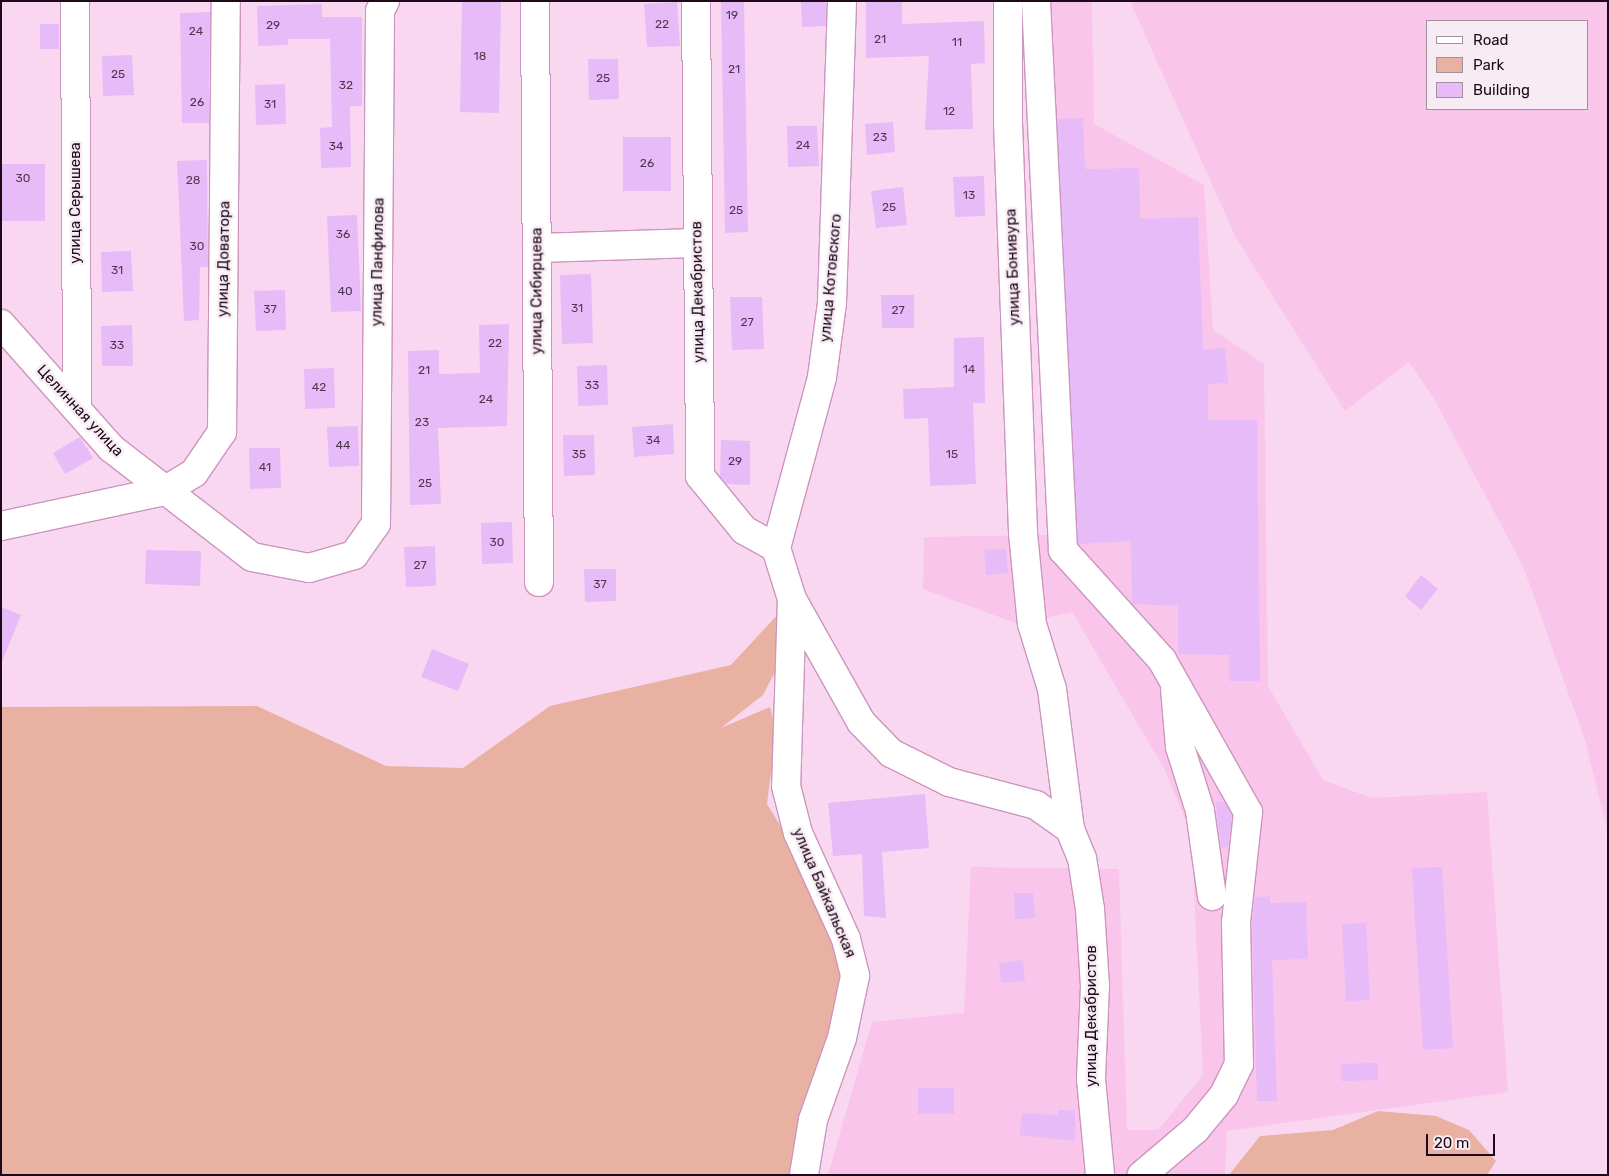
<!DOCTYPE html>
<html>
<head>
<meta charset="utf-8">
<style>
  body { margin:0 }
  #map { position:relative; width:1609px; height:1176px; overflow:hidden; background:#fad7f0; font-family:Rubik,sans-serif }
  div>[style] { position:absolute }
  .built>* { inset:0; background:#f9c5eb }
  .green>* { inset:0; background:#e9b1a1 }
  .building>* { inset:0; background:#e7bbf8 }
  .roads { filter:drop-shadow(1px 0 #cc95be) drop-shadow(-1px 0 #cc95be) drop-shadow(0 1px #cc95be) drop-shadow(0 -1px #cc95be) }
  .minor>* { height:28px; margin:-14px; padding:0 14px; transform-origin:14px; border-radius:14px; background:#fff }
  span { translate:-50% -50%; white-space:nowrap; text-align:center; line-height:1.15; -webkit-text-stroke:5px #f8ecf4; paint-order:stroke }
  .number-label { font-size:12px; color:#503651 }
  .number-label span { -webkit-text-stroke-width:0 }
  .street-label { font-size:15px; color:#1d0919 }
  .frame { position:absolute; inset:0; border:2px solid #1d0919; pointer-events:none }
  .legend { position:absolute; left:1426px; top:20px; width:162px; height:90px; box-sizing:border-box; background:#f8ecf4; border:1px solid #a0919c; margin:0; padding:6px 9px; list-style:none; font-size:15px; color:#1d0919 }
  .legend li { display:flex; align-items:center; gap:10px; height:25px }
  .legend b { width:25px; border:1px solid #a0919c }
  .scale { position:absolute; left:1426px; top:1134px; width:69px; height:22px; box-sizing:border-box; border:2px solid #1d0919; border-top:0; padding-left:6px; font-size:15px; line-height:18px; white-space:nowrap; color:#1d0919; -webkit-text-stroke:4px #f8ecf4; paint-order:stroke }
</style>
</head>
<body>
<div id="map">
  <div class="built">
    <i style="clip-path:polygon(1035px 1px,1092px 1px,1094px 124px,1204px 185px,1213px 330px,1264px 364px,1268px 686px,1323px 780px,1372px 798px,1487px 792px,1508px 1092px,1227px 1131px,1225px 1175px,828px 1175px,872px 1022px,964px 1013px,971px 867px,1119px 869px,1127px 1130px,1158px 1130px,1203px 1075px,1191px 833px,1165px 770px,1072px 612px,1018px 624px,923px 589px,924px 537px,1050px 535px)"></i>
    <i style="clip-path:polygon(evenodd,1130px 1px,1608px 1px,1608px 832px,1585px 740px,1523px 566px,1433px 397px,1409px 362px,1345px 411px,1236px 238px,1130px 1px,1428px 21px,1588px 21px,1588px 109px,1428px 109px,1428px 21px)"></i>
  </div>
  <div class="green">
    <i style="clip-path:polygon(792px 599px,775px 672px,763px 695px,721px 728px,770px 707px,776px 731px,767px 804px,792px 845px,845px 970px,793px 1175px,1px 1175px,1px 707px,257px 706px,386px 766px,463px 768px,550px 706px,731px 665px)"></i>
    <i style="clip-path:polygon(1378px 1111px,1436px 1116px,1469px 1130px,1496px 1161px,1487px 1175px,1229px 1175px,1260px 1136px,1333px 1130px)"></i>
  </div>
  <div class="building">
    <i style="clip-path:polygon(462px 1px,501px 1px,499px 113px,460px 112px)"></i>
    <i style="clip-path:polygon(721px 1px,744px 1px,748px 232px,725px 233px)"></i>
    <i style="clip-path:polygon(801px 1px,826px 1px,826px 26px,802px 27px)"></i>
    <i style="clip-path:polygon(866px 1px,902px 1px,902px 24px,984px 21px,985px 63px,971px 64px,973px 129px,925px 130px,929px 56px,866px 58px)"></i>
    <i style="clip-path:polygon(677px 2px,680px 46px,647px 47px,644px 4px)"></i>
    <i style="clip-path:polygon(322px 4px,322px 17px,362px 17px,362px 106px,350px 106px,351px 167px,321px 168px,320px 128px,332px 127px,330px 39px,288px 39px,288px 45px,258px 46px,257px 6px)"></i>
    <i style="clip-path:polygon(210px 12px,209px 123px,182px 123px,180px 13px)"></i>
    <i style="clip-path:polygon(40px 24px,59px 24px,59px 49px,40px 49px)"></i>
    <i style="clip-path:polygon(132px 55px,134px 95px,103px 96px,102px 56px)"></i>
    <i style="clip-path:polygon(588px 59px,618px 59px,619px 99px,589px 100px)"></i>
    <i style="clip-path:polygon(285px 84px,286px 124px,256px 125px,255px 85px)"></i>
    <i style="clip-path:polygon(1083px 118px,1085px 169px,1139px 168px,1140px 219px,1198px 217px,1203px 350px,1225px 348px,1228px 383px,1208px 384px,1208px 420px,1257px 420px,1260px 681px,1229px 681px,1229px 655px,1178px 654px,1178px 606px,1132px 604px,1131px 541px,1078px 544px,1057px 119px)"></i>
    <i style="clip-path:polygon(893px 122px,895px 152px,867px 155px,865px 124px)"></i>
    <i style="clip-path:polygon(787px 126px,817px 126px,819px 166px,788px 167px)"></i>
    <i style="clip-path:polygon(623px 137px,671px 137px,671px 191px,623px 191px)"></i>
    <i style="clip-path:polygon(207px 160px,208px 267px,200px 267px,199px 320px,184px 321px,177px 161px)"></i>
    <i style="clip-path:polygon(1px 164px,45px 164px,45px 221px,1px 221px)"></i>
    <i style="clip-path:polygon(984px 176px,985px 216px,955px 217px,953px 177px)"></i>
    <i style="clip-path:polygon(903px 187px,907px 225px,876px 228px,871px 191px)"></i>
    <i style="clip-path:polygon(357px 215px,361px 311px,331px 312px,327px 216px)"></i>
    <i style="clip-path:polygon(131px 251px,133px 291px,102px 292px,101px 252px)"></i>
    <i style="clip-path:polygon(591px 274px,593px 343px,562px 344px,560px 275px)"></i>
    <i style="clip-path:polygon(285px 290px,286px 330px,256px 331px,254px 291px)"></i>
    <i style="clip-path:polygon(881px 295px,914px 295px,914px 328px,882px 328px)"></i>
    <i style="clip-path:polygon(730px 297px,762px 297px,764px 349px,732px 350px)"></i>
    <i style="clip-path:polygon(509px 324px,507px 426px,438px 428px,441px 504px,410px 505px,408px 351px,439px 350px,439px 374px,480px 373px,479px 325px)"></i>
    <i style="clip-path:polygon(132px 325px,133px 366px,102px 366px,101px 326px)"></i>
    <i style="clip-path:polygon(984px 337px,985px 403px,973px 403px,976px 484px,930px 486px,928px 418px,904px 419px,903px 389px,954px 387px,954px 338px)"></i>
    <i style="clip-path:polygon(607px 365px,608px 405px,578px 406px,577px 366px)"></i>
    <i style="clip-path:polygon(334px 368px,335px 408px,305px 409px,304px 369px)"></i>
    <i style="clip-path:polygon(673px 424px,674px 454px,634px 457px,632px 427px)"></i>
    <i style="clip-path:polygon(358px 426px,359px 466px,329px 467px,327px 427px)"></i>
    <i style="clip-path:polygon(563px 435px,594px 435px,595px 475px,564px 476px)"></i>
    <i style="clip-path:polygon(80px 437px,93px 458px,65px 474px,53px 453px)"></i>
    <i style="clip-path:polygon(721px 440px,750px 441px,750px 485px,727px 484px,720px 476px)"></i>
    <i style="clip-path:polygon(249px 448px,280px 448px,281px 488px,250px 489px)"></i>
    <i style="clip-path:polygon(512px 522px,513px 563px,482px 564px,481px 523px)"></i>
    <i style="clip-path:polygon(435px 546px,436px 586px,406px 587px,404px 547px)"></i>
    <i style="clip-path:polygon(1006px 549px,1008px 573px,986px 575px,984px 550px)"></i>
    <i style="clip-path:polygon(146px 550px,201px 551px,200px 586px,145px 584px)"></i>
    <i style="clip-path:polygon(584px 569px,616px 569px,616px 601px,585px 602px)"></i>
    <i style="clip-path:polygon(1421px 575px,1438px 589px,1421px 610px,1405px 596px)"></i>
    <i style="clip-path:polygon(1px 607px,21px 615px,2px 662px,1px 662px)"></i>
    <i style="clip-path:polygon(432px 649px,469px 664px,458px 691px,421px 677px)"></i>
    <i style="clip-path:polygon(925px 794px,929px 848px,882px 852px,886px 918px,864px 916px,862px 854px,833px 856px,828px 803px)"></i>
    <i style="clip-path:polygon(1216px 802px,1224px 802px,1232px 815px,1228px 847px,1221px 848px)"></i>
    <i style="clip-path:polygon(1442px 867px,1453px 1048px,1423px 1050px,1412px 868px)"></i>
    <i style="clip-path:polygon(1014px 893px,1033px 893px,1035px 918px,1015px 919px)"></i>
    <i style="clip-path:polygon(1270px 896px,1270px 903px,1306px 902px,1308px 959px,1272px 960px,1277px 1101px,1257px 1101px,1252px 923px,1255px 897px)"></i>
    <i style="clip-path:polygon(1366px 923px,1370px 1000px,1346px 1001px,1342px 924px)"></i>
    <i style="clip-path:polygon(1023px 960px,1025px 981px,1001px 983px,999px 963px)"></i>
    <i style="clip-path:polygon(1378px 1063px,1378px 1080px,1341px 1081px,1341px 1064px)"></i>
    <i style="clip-path:polygon(918px 1088px,954px 1088px,954px 1114px,918px 1114px)"></i>
    <i style="clip-path:polygon(1058px 1110px,1075px 1110px,1075px 1141px,1020px 1135px,1022px 1113px,1058px 1115px)"></i>
  </div>
  <div class="roads">
    <div class="minor">
      <i style="left:75px;top:1px;width:404px;rotate:89.7deg"></i>
      <i style="left:535px;top:1px;width:581px;rotate:89.61deg"></i>
      <i style="left:696px;top:1px;width:475px;rotate:89.5deg"></i>
      <i style="left:700px;top:476px;width:70px;rotate:50.8deg"></i>
      <i style="left:744px;top:530px;width:37px;rotate:29deg"></i>
      <i style="left:1008px;top:1px;width:122px;rotate:90deg"></i>
      <i style="left:1008px;top:123px;width:410px;rotate:87.9deg"></i>
      <i style="left:1023px;top:533px;width:91px;rotate:84.4deg"></i>
      <i style="left:1032px;top:624px;width:68px;rotate:72.9deg"></i>
      <i style="left:1052px;top:689px;width:141px;rotate:82.7deg"></i>
      <i style="left:1036px;top:1px;width:550px;rotate:87.18deg"></i>
      <i style="left:1063px;top:550px;width:148px;rotate:48deg"></i>
      <i style="left:1162px;top:660px;width:175px;rotate:60.5deg"></i>
      <i style="left:1248px;top:812px;width:112px;rotate:96.2deg"></i>
      <i style="left:1236px;top:923px;width:141px;rotate:88.8deg"></i>
      <i style="left:1239px;top:1064px;width:34px;rotate:116deg"></i>
      <i style="left:1224px;top:1095px;width:45px;rotate:129.6deg"></i>
      <i style="left:1195px;top:1130px;width:70px;rotate:139.7deg"></i>
      <i style="left:537px;top:248px;width:160px;rotate:-1.8deg"></i>
      <i style="left:1px;top:324px;width:166px;rotate:48.4deg"></i>
      <i style="left:111px;top:448px;width:178px;rotate:37.7deg"></i>
      <i style="left:252px;top:557px;width:58px;rotate:10.9deg"></i>
      <i style="left:309px;top:568px;width:47px;rotate:-16.1deg"></i>
      <i style="left:354px;top:555px;width:38px;rotate:-55deg"></i>
      <i style="left:376px;top:524px;width:513px;rotate:-89.55deg"></i>
      <i style="left:380px;top:11px;width:11px;rotate:-63deg"></i>
      <i style="left:1px;top:526px;width:167px;rotate:-12.1deg"></i>
      <i style="left:164px;top:491px;width:35px;rotate:-31deg"></i>
      <i style="left:194px;top:473px;width:50px;rotate:-55.7deg"></i>
      <i style="left:222px;top:432px;width:431px;rotate:-89.5deg"></i>
      <i style="left:776px;top:548px;width:53px;rotate:72.6deg"></i>
      <i style="left:792px;top:599px;width:187px;rotate:91.8deg"></i>
      <i style="left:786px;top:786px;width:49px;rotate:75.7deg"></i>
      <i style="left:798px;top:833px;width:116px;rotate:65.6deg"></i>
      <i style="left:846px;top:939px;width:38px;rotate:76deg"></i>
      <i style="left:855px;top:976px;width:63px;rotate:101.8deg"></i>
      <i style="left:842px;top:1038px;width:87px;rotate:109.5deg"></i>
      <i style="left:813px;top:1120px;width:56px;rotate:99.3deg"></i>
      <i style="left:776px;top:548px;width:177px;rotate:-74.9deg"></i>
      <i style="left:822px;top:377px;width:75px;rotate:-82.3deg"></i>
      <i style="left:832px;top:303px;width:302px;rotate:-88.1deg"></i>
      <i style="left:792px;top:599px;width:141px;rotate:60.7deg"></i>
      <i style="left:861px;top:722px;width:43px;rotate:45.9deg"></i>
      <i style="left:891px;top:753px;width:65px;rotate:26.6deg"></i>
      <i style="left:949px;top:782px;width:90px;rotate:14.8deg"></i>
      <i style="left:1036px;top:805px;width:42px;rotate:35.2deg"></i>
      <i style="left:1070px;top:829px;width:31px;rotate:68deg"></i>
      <i style="left:1082px;top:858px;width:52px;rotate:81.1deg"></i>
      <i style="left:1090px;top:909px;width:77px;rotate:86.3deg"></i>
      <i style="left:1095px;top:986px;width:93px;rotate:92.5deg"></i>
      <i style="left:1091px;top:1079px;width:96px;rotate:84.6deg"></i>
      <i style="left:1175px;top:689px;width:58px;rotate:85.1deg"></i>
      <i style="left:1180px;top:747px;width:67px;rotate:72.6deg"></i>
      <i style="left:1200px;top:811px;width:86px;rotate:82deg"></i>
    </div>
  </div>
  <div class="number-label">
    <span style="left:732px;top:16px">19</span>
    <span style="left:662px;top:25px">22</span>
    <span style="left:273px;top:26px">29</span>
    <span style="left:196px;top:32px">24</span>
    <span style="left:880px;top:40px">21</span>
    <span style="left:957px;top:43px">11</span>
    <span style="left:480px;top:57px">18</span>
    <span style="left:734px;top:70px">21</span>
    <span style="left:118px;top:75px">25</span>
    <span style="left:603px;top:79px">25</span>
    <span style="left:346px;top:86px">32</span>
    <span style="left:197px;top:103px">26</span>
    <span style="left:270px;top:105px">31</span>
    <span style="left:949px;top:112px">12</span>
    <span style="left:880px;top:138px">23</span>
    <span style="left:803px;top:146px">24</span>
    <span style="left:336px;top:147px">34</span>
    <span style="left:647px;top:164px">26</span>
    <span style="left:23px;top:179px">30</span>
    <span style="left:193px;top:181px">28</span>
    <span style="left:969px;top:196px">13</span>
    <span style="left:889px;top:208px">25</span>
    <span style="left:736px;top:211px">25</span>
    <span style="left:343px;top:235px">36</span>
    <span style="left:197px;top:247px">30</span>
    <span style="left:117px;top:271px">31</span>
    <span style="left:345px;top:292px">40</span>
    <span style="left:577px;top:309px">31</span>
    <span style="left:270px;top:310px">37</span>
    <span style="left:898px;top:311px">27</span>
    <span style="left:747px;top:323px">27</span>
    <span style="left:495px;top:344px">22</span>
    <span style="left:117px;top:346px">33</span>
    <span style="left:969px;top:370px">14</span>
    <span style="left:424px;top:371px">21</span>
    <span style="left:592px;top:386px">33</span>
    <span style="left:319px;top:388px">42</span>
    <span style="left:486px;top:400px">24</span>
    <span style="left:422px;top:423px">23</span>
    <span style="left:653px;top:441px">34</span>
    <span style="left:343px;top:446px">44</span>
    <span style="left:579px;top:455px">35</span>
    <span style="left:952px;top:455px">15</span>
    <span style="left:735px;top:462px">29</span>
    <span style="left:265px;top:468px">41</span>
    <span style="left:425px;top:484px">25</span>
    <span style="left:497px;top:543px">30</span>
    <span style="left:420px;top:566px">27</span>
    <span style="left:600px;top:585px">37</span>
  </div>
  <div class="street-label">
    <span style="left:76px;top:203px;rotate:-90deg">улица Серышева</span>
    <span style="left:224px;top:259px;rotate:-89deg">улица Доватора</span>
    <span style="left:378px;top:262px;rotate:-89deg">улица Панфилова</span>
    <span style="left:1013px;top:267px;rotate:-92deg">улица Бонивура</span>
    <span style="left:831px;top:278px;rotate:-85deg">улица Котовского</span>
    <span style="left:537px;top:291px;rotate:-90deg">улица Сибирцева</span>
    <span style="left:698px;top:292px;rotate:-91deg">улица Декабристов</span>
    <span style="left:80px;top:411px;rotate:47deg">Целинная улица</span>
    <span style="left:824px;top:893px;rotate:67deg">улица Байкальская</span>
    <span style="left:1092px;top:1016px;rotate:-90deg">улица Декабристов</span>
  </div>
  <div class="frame"></div>
  <ul class="legend">
  <li><b style="height:6px;background:#fff"></b>Road</li>
  <li><b style="height:14px;background:#e9b1a1"></b>Park</li>
  <li><b style="height:14px;background:#e7bbf8"></b>Building</li>
  </ul>
  <div class="scale">20 m</div>
</div>
</body>
</html>
